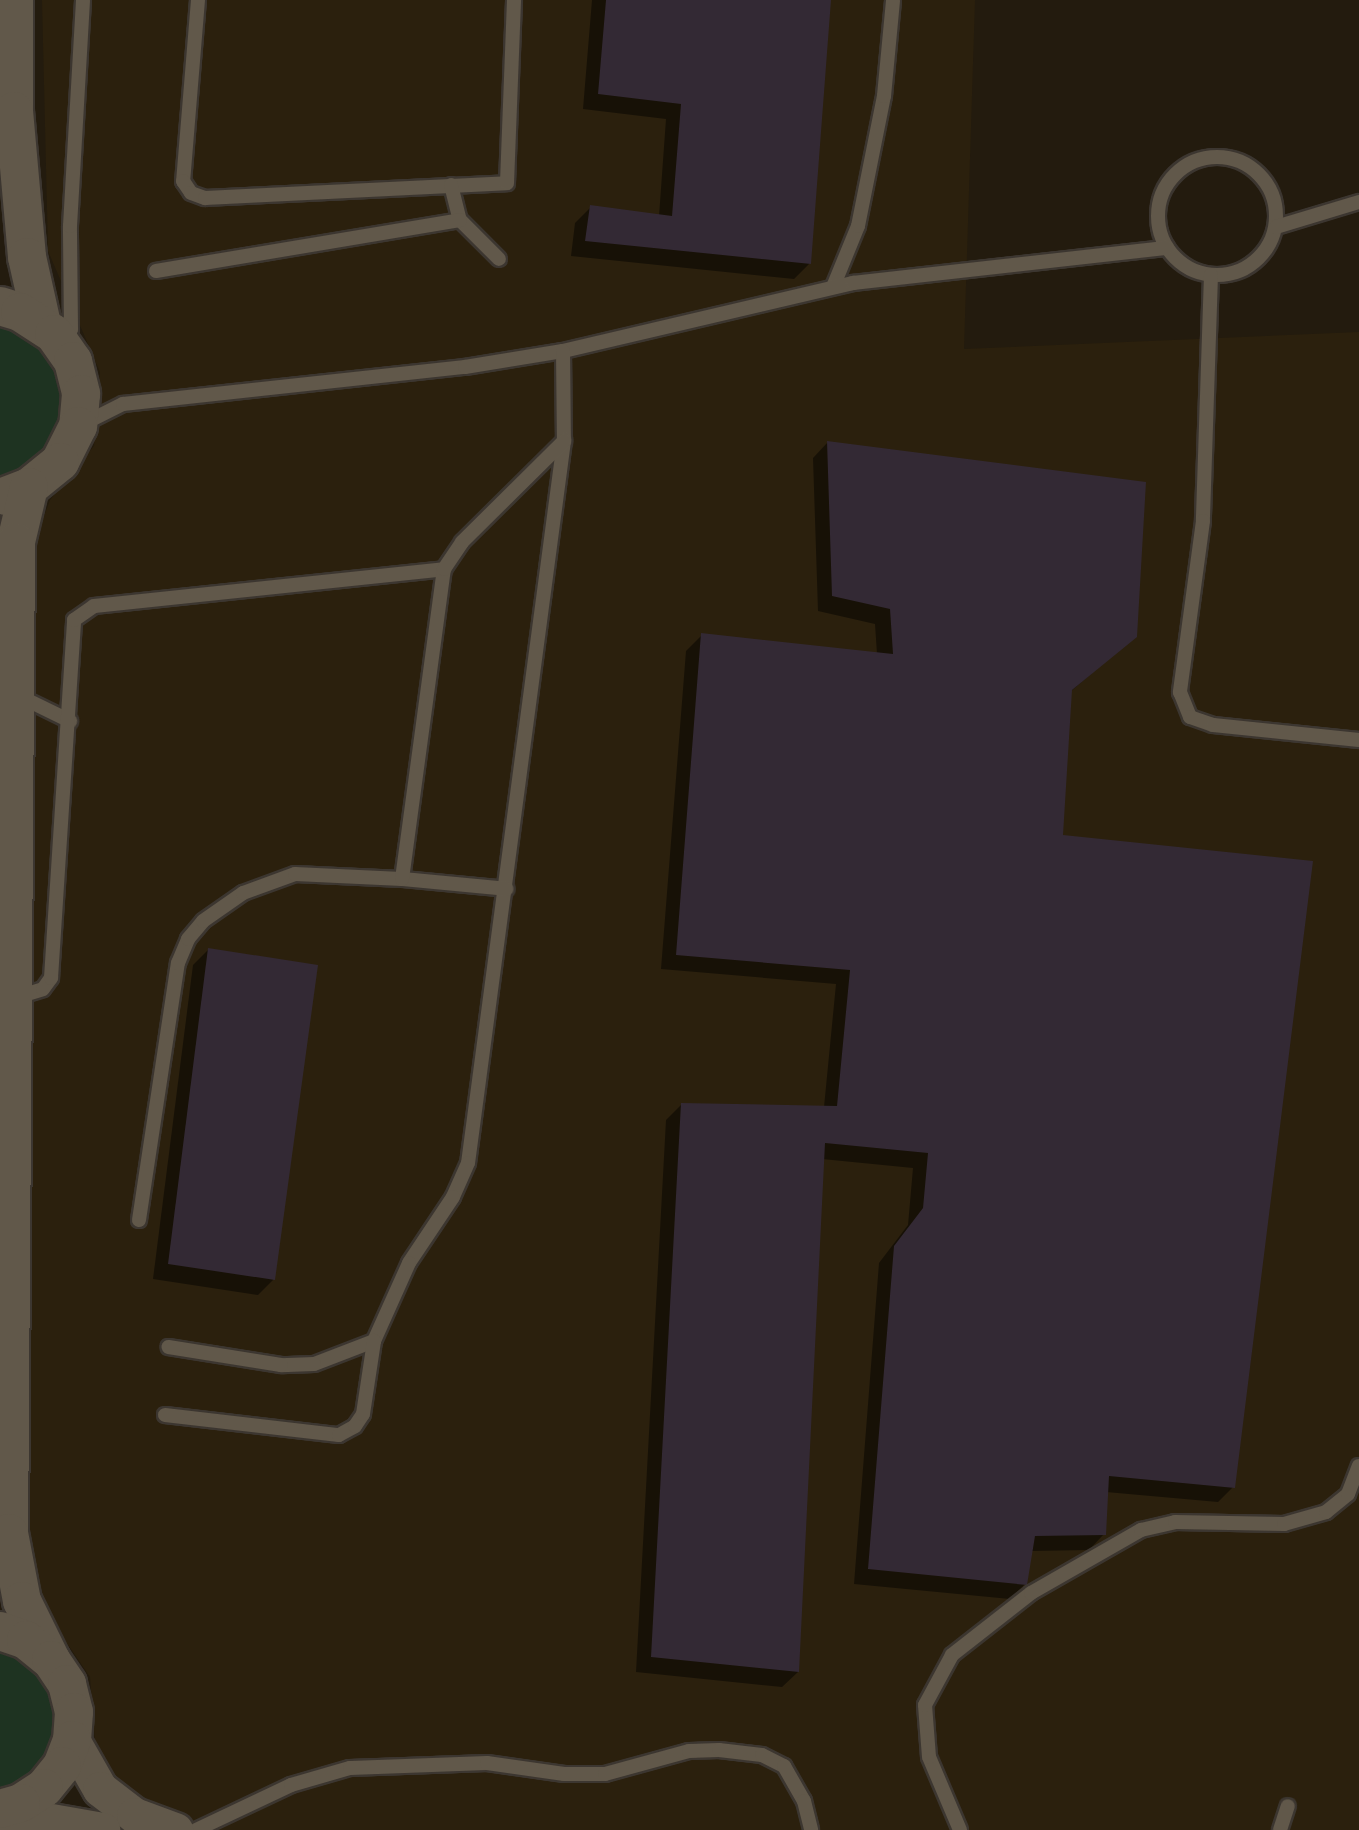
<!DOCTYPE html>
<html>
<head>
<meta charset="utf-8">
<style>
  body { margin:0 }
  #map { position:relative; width:1359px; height:1830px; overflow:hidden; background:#231b0e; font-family:"Sofia Sans Condensed",sans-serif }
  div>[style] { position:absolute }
  .built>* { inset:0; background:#2b200d }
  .green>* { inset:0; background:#1e3321 }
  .shadow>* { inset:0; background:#0007 }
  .building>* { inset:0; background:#332934 }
  .roads { filter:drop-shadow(2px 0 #3c3630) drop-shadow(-2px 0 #3c3630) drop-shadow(0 2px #3c3630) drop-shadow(0 -2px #3c3630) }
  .service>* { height:14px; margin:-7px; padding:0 7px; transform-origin:7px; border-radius:7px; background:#61584a }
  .service>.ring { margin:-7px; padding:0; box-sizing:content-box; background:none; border:14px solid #61584a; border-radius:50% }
  .tertiary>* { height:35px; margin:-17.5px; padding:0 17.5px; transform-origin:17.5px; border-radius:17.5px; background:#61584a }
  .secondary>* { height:38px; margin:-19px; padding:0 19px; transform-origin:19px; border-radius:19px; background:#61584a }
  span { translate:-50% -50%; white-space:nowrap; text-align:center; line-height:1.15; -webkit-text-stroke:5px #090603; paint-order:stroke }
</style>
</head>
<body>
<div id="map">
  <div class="built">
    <i style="clip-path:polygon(42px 0,975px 0,964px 349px,1359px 332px,1359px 1830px,219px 1830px,147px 1807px,114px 1781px,95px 1742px,90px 1677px,34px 1595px,23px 1534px,35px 540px,50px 500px,94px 446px,100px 372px,48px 251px)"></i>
  </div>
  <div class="green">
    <i style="clip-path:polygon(0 321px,50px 352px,65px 393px,57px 436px,29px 468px,0 479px)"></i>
    <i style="clip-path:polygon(0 1643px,34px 1659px,62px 1711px,43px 1772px,0 1797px)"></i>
  </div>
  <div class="shadow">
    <i style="clip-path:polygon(592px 0,829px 0,809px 264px,794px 279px,571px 256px,575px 223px,591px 207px,659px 216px,666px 119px,583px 109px)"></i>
    <i style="clip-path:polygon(828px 442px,1135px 636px,1070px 692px,1062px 837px,1233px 1487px,1218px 1502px,1106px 1492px,1104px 1534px,1089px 1550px,1031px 1551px,1025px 1584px,1010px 1599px,854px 1584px,879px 1263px,908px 1225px,913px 1168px,822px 1159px,798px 1672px,782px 1687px,636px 1672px,666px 1120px,682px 1104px,824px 1107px,836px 984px,661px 969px,686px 651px,702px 635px,877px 654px,875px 624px,818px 611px,813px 458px)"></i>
    <i style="clip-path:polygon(208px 950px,273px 1280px,258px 1295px,153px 1279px,193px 965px)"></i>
  </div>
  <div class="building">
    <i style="clip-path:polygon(606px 0,831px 0,811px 264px,585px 241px,590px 205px,672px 216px,681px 104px,598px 94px)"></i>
    <i style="clip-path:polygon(827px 441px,1146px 482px,1137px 637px,1072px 690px,1063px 835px,1313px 861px,1235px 1488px,1109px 1476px,1106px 1535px,1035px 1536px,1027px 1585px,868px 1569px,894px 1246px,923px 1208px,928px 1153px,825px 1143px,799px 1672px,651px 1657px,681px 1103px,837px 1106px,850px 970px,676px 955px,701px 633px,893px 654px,890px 609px,832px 596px)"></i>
    <i style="clip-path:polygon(208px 948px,318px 965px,275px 1280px,168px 1264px)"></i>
  </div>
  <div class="roads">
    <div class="service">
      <i style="left:198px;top:0;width:182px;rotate:94.7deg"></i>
      <i style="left:183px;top:181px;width:14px;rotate:56deg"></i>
      <i style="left:191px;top:193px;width:15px;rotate:20deg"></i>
      <i style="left:205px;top:198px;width:302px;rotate:-2.8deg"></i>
      <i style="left:507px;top:183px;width:183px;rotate:-87.8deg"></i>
      <i class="ring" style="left:1158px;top:157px;width:104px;height:104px"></i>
      <i style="left:451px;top:185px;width:36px;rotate:76deg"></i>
      <i style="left:460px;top:220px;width:55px;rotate:45deg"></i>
      <i style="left:1276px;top:227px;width:87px;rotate:-16.8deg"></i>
      <i style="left:156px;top:271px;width:308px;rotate:-9.5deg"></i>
      <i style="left:1211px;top:275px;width:246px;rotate:91.9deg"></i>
      <i style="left:1203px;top:521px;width:173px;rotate:97.7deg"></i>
      <i style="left:1180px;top:692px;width:27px;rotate:68deg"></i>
      <i style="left:1190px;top:717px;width:24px;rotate:19deg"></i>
      <i style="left:1213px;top:725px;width:147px;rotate:5.9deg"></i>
      <i style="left:833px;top:287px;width:66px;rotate:-67.7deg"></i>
      <i style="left:858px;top:226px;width:133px;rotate:-78.7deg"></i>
      <i style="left:884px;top:96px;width:96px;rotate:-84.6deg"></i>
      <i style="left:66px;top:342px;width:14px;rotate:-69deg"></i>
      <i style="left:71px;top:329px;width:103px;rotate:-90.6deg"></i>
      <i style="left:70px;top:226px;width:226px;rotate:-86.7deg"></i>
      <i style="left:563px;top:351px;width:298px;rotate:-13.2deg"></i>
      <i style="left:853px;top:283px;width:316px;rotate:-6.4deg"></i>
      <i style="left:83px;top:424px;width:45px;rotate:-26.6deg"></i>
      <i style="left:123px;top:404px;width:344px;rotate:-6.2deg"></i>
      <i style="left:465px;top:367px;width:99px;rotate:-9.3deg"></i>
      <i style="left:563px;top:351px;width:90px;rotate:89.4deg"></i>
      <i style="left:564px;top:441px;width:728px;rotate:97.57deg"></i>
      <i style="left:468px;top:1163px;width:37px;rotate:114deg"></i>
      <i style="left:453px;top:1197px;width:79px;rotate:123.7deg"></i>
      <i style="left:409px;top:1263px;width:85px;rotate:114.2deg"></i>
      <i style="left:374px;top:1341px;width:64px;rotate:159deg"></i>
      <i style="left:314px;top:1364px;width:33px;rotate:178deg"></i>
      <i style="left:281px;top:1365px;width:114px;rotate:-170.9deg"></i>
      <i style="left:19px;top:696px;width:57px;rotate:26.1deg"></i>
      <i style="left:402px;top:879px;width:105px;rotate:5.4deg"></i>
      <i style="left:14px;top:998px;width:30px;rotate:-17deg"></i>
      <i style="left:43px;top:989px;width:14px;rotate:-54deg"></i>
      <i style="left:51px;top:978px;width:359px;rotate:-86.3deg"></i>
      <i style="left:74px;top:620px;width:24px;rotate:-35deg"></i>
      <i style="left:94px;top:606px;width:352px;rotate:-6deg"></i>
      <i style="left:139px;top:1220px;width:260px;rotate:-81.4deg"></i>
      <i style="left:178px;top:963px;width:26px;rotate:-67deg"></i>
      <i style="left:188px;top:939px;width:23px;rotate:-50deg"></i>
      <i style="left:203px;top:921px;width:49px;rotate:-35deg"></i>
      <i style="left:243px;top:893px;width:55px;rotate:-20.1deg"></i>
      <i style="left:295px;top:874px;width:107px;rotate:2.7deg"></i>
      <i style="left:402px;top:879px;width:313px;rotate:-82.3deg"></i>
      <i style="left:444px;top:569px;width:32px;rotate:-56deg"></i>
      <i style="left:462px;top:542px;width:144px;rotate:-44.7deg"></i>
      <i style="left:165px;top:1415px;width:175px;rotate:6.6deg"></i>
      <i style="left:339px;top:1435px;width:18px;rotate:-29deg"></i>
      <i style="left:355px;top:1426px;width:14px;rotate:-56deg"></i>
      <i style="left:363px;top:1414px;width:74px;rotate:-81.4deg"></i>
      <i style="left:196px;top:1830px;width:105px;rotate:-25.3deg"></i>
      <i style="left:291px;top:1785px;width:61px;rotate:-16.1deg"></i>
      <i style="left:350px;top:1768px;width:137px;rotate:-2.1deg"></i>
      <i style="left:487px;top:1763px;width:78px;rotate:8.1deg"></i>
      <i style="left:564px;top:1774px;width:41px"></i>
      <i style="left:605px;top:1774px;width:87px;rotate:-15.3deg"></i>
      <i style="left:689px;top:1751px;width:30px;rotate:-2deg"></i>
      <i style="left:719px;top:1750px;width:43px;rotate:6.6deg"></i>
      <i style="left:762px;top:1755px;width:25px;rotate:27deg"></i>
      <i style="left:784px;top:1766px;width:40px;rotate:60.3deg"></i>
      <i style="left:804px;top:1801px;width:30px;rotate:76deg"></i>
      <i style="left:960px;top:1830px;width:79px;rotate:-113deg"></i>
      <i style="left:929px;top:1757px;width:52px;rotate:-94.4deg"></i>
      <i style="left:925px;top:1705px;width:57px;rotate:-61.6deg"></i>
      <i style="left:952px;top:1655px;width:100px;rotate:-38.1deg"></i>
      <i style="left:1031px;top:1593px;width:127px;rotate:-29.8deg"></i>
      <i style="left:1141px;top:1530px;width:35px;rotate:-13deg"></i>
      <i style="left:1175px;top:1522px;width:109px;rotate:1.1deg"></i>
      <i style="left:1284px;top:1524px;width:44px;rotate:-15.9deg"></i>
      <i style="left:1326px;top:1512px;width:28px;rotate:-39deg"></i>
      <i style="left:1348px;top:1494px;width:30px;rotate:-69deg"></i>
      <i style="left:1280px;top:1830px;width:25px;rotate:-72deg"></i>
    </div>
    <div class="tertiary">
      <i style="left:72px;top:1740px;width:56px;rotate:60.3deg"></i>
      <i style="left:100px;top:1789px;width:43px;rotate:37.4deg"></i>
      <i style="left:134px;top:1815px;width:44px;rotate:20.1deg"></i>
      <i style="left:0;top:1812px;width:104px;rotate:10deg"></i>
    </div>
    <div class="secondary">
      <i style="left:14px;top:0;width:111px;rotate:90deg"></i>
      <i style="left:14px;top:111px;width:147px;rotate:84.9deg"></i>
      <i style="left:27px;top:257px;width:69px;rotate:77.4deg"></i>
      <i style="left:0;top:306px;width:21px;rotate:17deg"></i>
      <i style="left:20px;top:312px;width:40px;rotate:32.9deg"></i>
      <i style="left:54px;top:334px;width:33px;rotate:55deg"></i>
      <i style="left:73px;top:361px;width:34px;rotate:76deg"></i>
      <i style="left:81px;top:394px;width:32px;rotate:95deg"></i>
      <i style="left:78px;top:426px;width:40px;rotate:116.6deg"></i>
      <i style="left:60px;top:462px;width:40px;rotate:141deg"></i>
      <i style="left:29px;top:487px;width:25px;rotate:159deg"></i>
      <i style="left:29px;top:487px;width:57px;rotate:103.3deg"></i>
      <i style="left:16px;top:542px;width:991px;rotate:90.4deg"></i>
      <i style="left:9px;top:1533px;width:69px;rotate:79.2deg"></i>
      <i style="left:22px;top:1601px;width:66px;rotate:63.8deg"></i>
      <i style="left:0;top:1631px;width:28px;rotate:19deg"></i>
      <i style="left:26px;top:1640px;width:32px;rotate:39deg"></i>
      <i style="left:51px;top:1660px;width:29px;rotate:56deg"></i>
      <i style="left:67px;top:1684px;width:29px;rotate:76deg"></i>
      <i style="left:74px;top:1712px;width:28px;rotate:94deg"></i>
      <i style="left:72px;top:1740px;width:28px;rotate:111deg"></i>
      <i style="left:62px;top:1766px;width:28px;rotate:129deg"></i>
      <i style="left:44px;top:1788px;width:27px;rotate:147deg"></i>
      <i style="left:21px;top:1803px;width:22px;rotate:164deg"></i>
    </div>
  </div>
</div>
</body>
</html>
